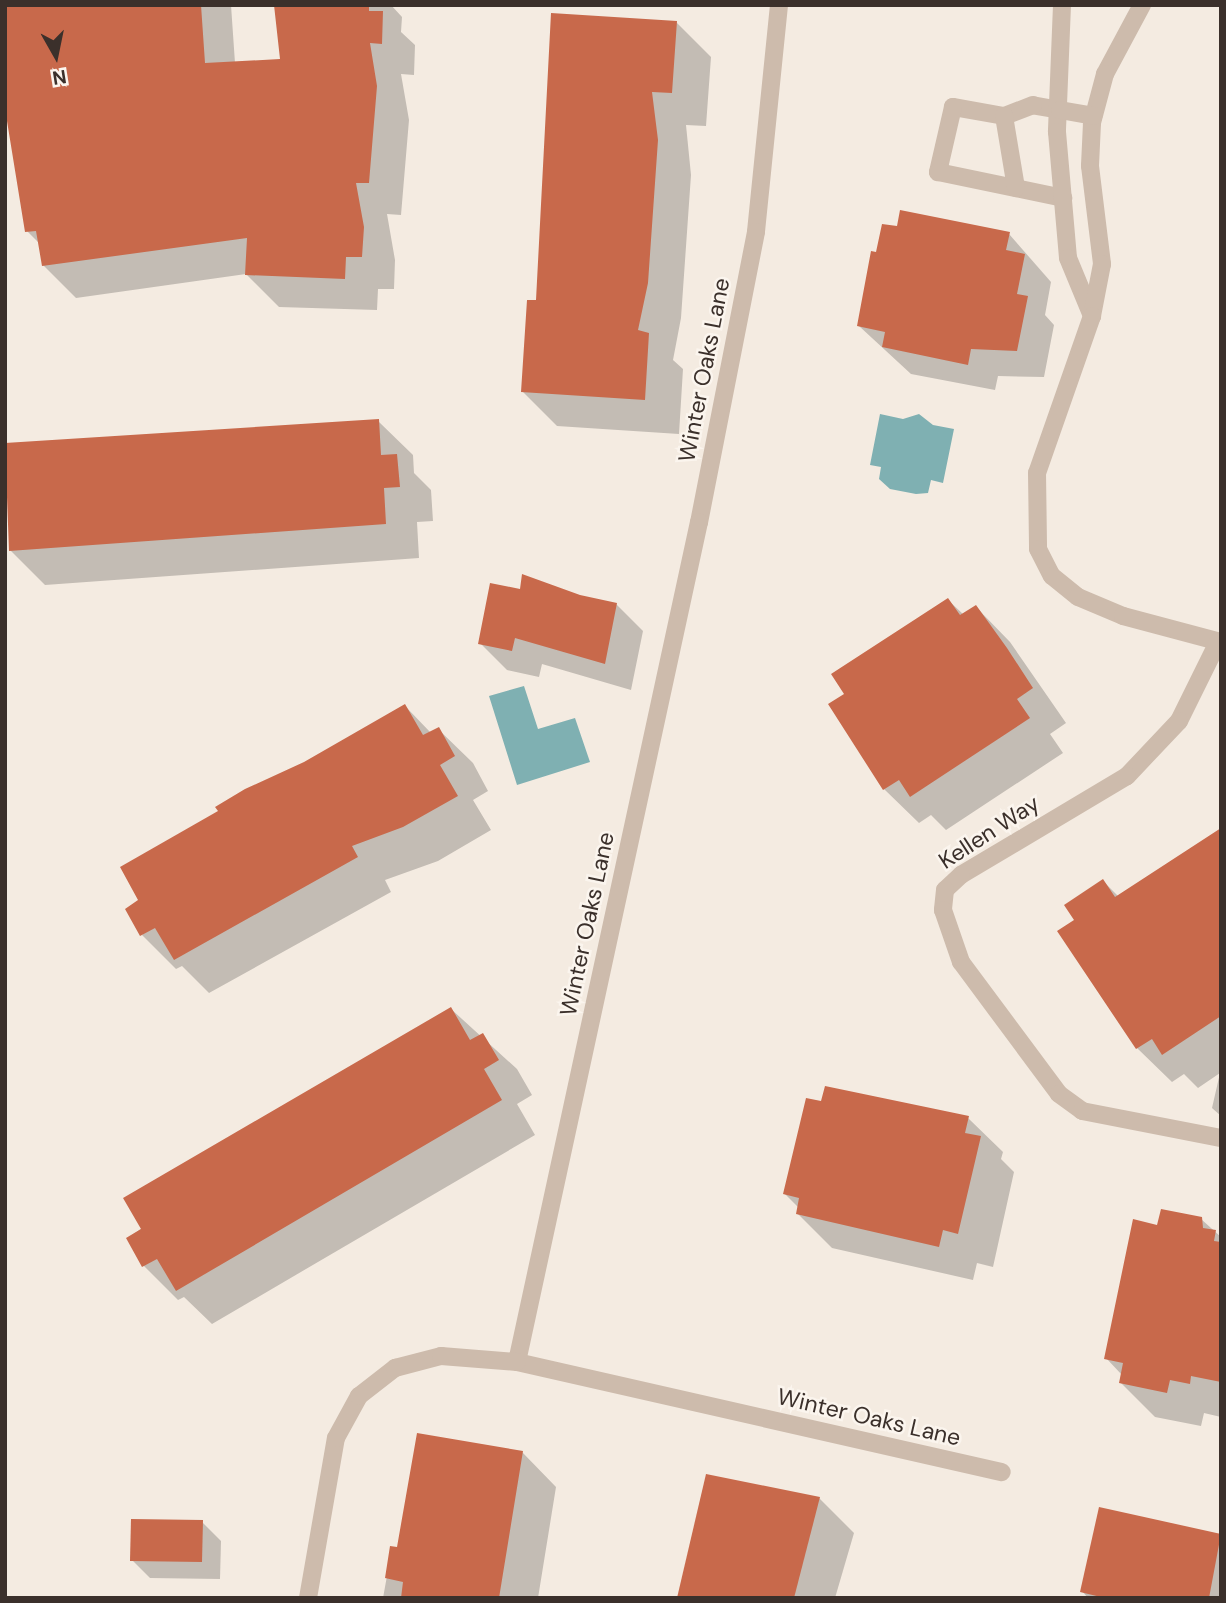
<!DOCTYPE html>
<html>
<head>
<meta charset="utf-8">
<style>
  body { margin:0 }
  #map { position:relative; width:1226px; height:1603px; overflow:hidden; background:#f4ebe1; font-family:"DM Sans",sans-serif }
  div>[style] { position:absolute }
  .water>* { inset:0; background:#7fb0b2 }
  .shadow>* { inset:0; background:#0003 }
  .building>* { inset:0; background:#c8694b }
  .service>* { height:18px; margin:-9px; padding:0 9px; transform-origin:9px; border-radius:9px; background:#cdbbac }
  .minor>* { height:18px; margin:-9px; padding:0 9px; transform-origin:9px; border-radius:9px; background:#cdbbac }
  span { translate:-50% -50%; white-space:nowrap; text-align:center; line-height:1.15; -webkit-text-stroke:5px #fbf5ee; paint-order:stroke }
  .street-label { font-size:23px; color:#3b302b }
  .frame { position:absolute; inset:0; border:7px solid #3b302b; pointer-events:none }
  .north { position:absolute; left:21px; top:21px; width:70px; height:70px; -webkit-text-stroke:5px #fbf5ee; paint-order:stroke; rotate:171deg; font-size:19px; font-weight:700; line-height:28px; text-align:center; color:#3b302b }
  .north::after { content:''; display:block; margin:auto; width:24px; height:32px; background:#3b302b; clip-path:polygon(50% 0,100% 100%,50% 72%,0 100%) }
</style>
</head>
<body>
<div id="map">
  <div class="water">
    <i style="clip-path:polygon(880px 414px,903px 419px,919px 414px,933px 425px,954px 429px,943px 483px,931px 480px,928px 493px,916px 494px,890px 489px,879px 479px,881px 467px,870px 465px)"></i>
    <i style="clip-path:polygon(524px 686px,538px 729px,575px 718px,590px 762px,517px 785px,489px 696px)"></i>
  </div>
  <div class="shadow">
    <i style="clip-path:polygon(5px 5px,231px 5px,235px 63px,282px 61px,275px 5px,391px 5px,402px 17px,401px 32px,415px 45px,414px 75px,401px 74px,409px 120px,401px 215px,387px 214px,395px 260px,394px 289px,378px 289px,377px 310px,279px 307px,246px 274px,76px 298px,43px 265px,40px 244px,27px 231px,9px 120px,5px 121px)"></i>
    <i style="clip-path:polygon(676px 22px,711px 57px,706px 126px,686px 125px,691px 175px,681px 318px,673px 360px,683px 369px,679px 434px,557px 426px,522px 391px,538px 302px)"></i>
    <i style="clip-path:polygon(1009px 234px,1051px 282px,1045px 315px,1054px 325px,1044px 377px,998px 376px,995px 390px,911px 374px,859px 326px)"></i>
    <i style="clip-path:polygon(378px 421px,413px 455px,414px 473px,431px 490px,433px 521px,417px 522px,419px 558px,45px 585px,11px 551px,5px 445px)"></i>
    <i style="clip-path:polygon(521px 591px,616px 604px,643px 631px,631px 690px,542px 664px,539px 677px,507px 670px,480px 643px)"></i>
    <i style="clip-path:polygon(948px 600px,964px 615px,976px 607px,1010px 642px,1066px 723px,1050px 734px,1063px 753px,946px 830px,931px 815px,919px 823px,884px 789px,847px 694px)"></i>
    <i style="clip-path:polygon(405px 706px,431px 733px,438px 729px,473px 763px,488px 791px,473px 800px,491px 830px,438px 861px,385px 880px,391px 892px,209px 993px,182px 966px,176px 969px,142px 935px,305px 764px)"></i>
    <i style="clip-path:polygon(1221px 829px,1221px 1116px,1212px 1108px,1220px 1073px,1198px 1088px,1184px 1074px,1172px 1082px,1137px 1048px,1076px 920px,1103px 881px,1119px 897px)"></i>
    <i style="clip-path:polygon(451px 1009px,517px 1069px,532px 1095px,517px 1104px,535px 1135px,212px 1324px,184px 1297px,178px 1300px,144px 1266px,128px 1238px)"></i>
    <i style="clip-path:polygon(968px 1118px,1003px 1152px,1001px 1159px,1014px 1172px,993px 1267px,977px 1263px,973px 1280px,832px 1248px,798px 1214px,799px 1208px,785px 1194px)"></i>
    <i style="clip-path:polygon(1201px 1219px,1221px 1237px,1221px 1417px,1204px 1413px,1201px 1426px,1155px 1417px,1121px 1383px,1122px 1375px,1106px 1358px,1158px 1227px)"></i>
    <i style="clip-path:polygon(522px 1452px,556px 1487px,538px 1598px,383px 1598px,392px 1548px,399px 1549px)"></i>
    <i style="clip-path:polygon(819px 1498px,854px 1533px,835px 1598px,680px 1598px)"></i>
    <i style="clip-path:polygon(1100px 1509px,1221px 1536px,1221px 1598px,1088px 1598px,1082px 1591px)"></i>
    <i style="clip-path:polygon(202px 1522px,221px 1541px,220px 1579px,150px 1578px,132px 1560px)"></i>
  </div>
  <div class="building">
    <i style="clip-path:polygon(5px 5px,201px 5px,205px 63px,280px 59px,274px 5px,369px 5px,369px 11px,383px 11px,382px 44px,370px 43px,377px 86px,369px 183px,356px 183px,364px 227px,362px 257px,346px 257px,345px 279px,245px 275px,247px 238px,42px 266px,36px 231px,25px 232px,7px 121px)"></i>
    <i style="clip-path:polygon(551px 13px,677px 21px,672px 93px,652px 92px,658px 140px,648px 283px,638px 330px,649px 333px,645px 400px,521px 392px,527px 300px,536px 300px)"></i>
    <i style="clip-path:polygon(900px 210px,1010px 232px,1006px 250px,1025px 254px,1017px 294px,1028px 296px,1017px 351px,971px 349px,968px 365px,882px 347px,885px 332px,857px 326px,871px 251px,876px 252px,882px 224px,897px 226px)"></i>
    <i style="clip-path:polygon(379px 419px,381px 455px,397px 454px,400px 487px,384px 488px,386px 524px,9px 551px,5px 443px)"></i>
    <i style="clip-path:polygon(522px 574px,580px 595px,617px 603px,605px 664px,515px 638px,512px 651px,478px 644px,490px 583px,520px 589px)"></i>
    <i style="clip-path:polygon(948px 598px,960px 615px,976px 605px,1007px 648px,1033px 688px,1017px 699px,1030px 718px,910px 797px,899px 780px,883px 790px,828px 704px,844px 694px,831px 674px)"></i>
    <i style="clip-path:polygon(405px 704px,423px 735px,439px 727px,455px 756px,440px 765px,458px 796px,403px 827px,352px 846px,358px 857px,174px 960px,155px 928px,140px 936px,125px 909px,138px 900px,120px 867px,218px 811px,215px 807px,245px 789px,304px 762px)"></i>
    <i style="clip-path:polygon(1221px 828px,1221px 1016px,1162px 1055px,1152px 1039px,1136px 1049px,1057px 931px,1074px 920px,1064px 905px,1103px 879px,1115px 897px)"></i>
    <i style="clip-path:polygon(451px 1007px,470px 1040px,483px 1033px,499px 1060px,484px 1069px,502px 1100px,176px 1291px,157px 1259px,142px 1267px,126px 1238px,141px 1229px,123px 1198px)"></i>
    <i style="clip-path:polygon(825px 1086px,969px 1116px,965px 1133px,981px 1136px,958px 1234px,943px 1230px,939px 1247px,796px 1214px,799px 1198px,783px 1194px,806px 1098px,821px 1101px)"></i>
    <i style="clip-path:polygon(1161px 1209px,1202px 1217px,1203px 1228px,1216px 1230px,1214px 1241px,1221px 1242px,1221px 1382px,1191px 1376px,1190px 1384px,1170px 1380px,1167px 1393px,1119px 1383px,1123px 1363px,1104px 1359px,1133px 1219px,1157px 1225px)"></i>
    <i style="clip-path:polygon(417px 1433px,523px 1451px,499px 1598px,401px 1598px,403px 1582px,385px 1578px,390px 1546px,397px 1547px)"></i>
    <i style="clip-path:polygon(706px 1474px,820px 1497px,794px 1598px,677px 1598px)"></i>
    <i style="clip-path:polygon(1099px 1507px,1221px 1534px,1209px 1598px,1105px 1598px,1080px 1592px)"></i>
    <i style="clip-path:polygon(131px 1519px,203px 1520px,202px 1562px,130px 1561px)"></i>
  </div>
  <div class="service">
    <i style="left:1060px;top:110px;width:27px;rotate:-170deg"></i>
    <i style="left:1033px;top:105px;width:31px;rotate:159deg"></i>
    <i style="left:1004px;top:116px;width:52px;rotate:-170deg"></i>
    <i style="left:953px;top:107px;width:67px;rotate:103deg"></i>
    <i style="left:938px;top:172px;width:128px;rotate:11.7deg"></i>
    <i style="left:1004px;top:116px;width:73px;rotate:80.5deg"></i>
  </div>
  <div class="minor">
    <i style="left:779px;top:5px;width:228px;rotate:95.8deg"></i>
    <i style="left:756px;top:232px;width:296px;rotate:101.1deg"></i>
    <i style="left:699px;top:522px;width:859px;rotate:102.23deg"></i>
    <i style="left:517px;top:1362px;width:497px;rotate:12.8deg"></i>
    <i style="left:1062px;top:5px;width:127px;rotate:92.3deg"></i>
    <i style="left:1057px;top:132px;width:126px;rotate:85deg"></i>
    <i style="left:1068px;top:258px;width:63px;rotate:67.5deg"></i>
    <i style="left:1142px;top:5px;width:78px;rotate:118.2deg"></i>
    <i style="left:1105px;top:74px;width:51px;rotate:104.9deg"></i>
    <i style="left:1092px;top:123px;width:43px;rotate:92.7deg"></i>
    <i style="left:1090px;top:166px;width:99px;rotate:83deg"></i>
    <i style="left:1102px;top:264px;width:53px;rotate:100.9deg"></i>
    <i style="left:1092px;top:316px;width:166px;rotate:109.3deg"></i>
    <i style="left:1037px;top:473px;width:76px;rotate:89.2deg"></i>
    <i style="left:1038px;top:549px;width:30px;rotate:63deg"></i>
    <i style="left:1052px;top:576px;width:33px;rotate:39deg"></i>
    <i style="left:1078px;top:597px;width:49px;rotate:22.9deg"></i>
    <i style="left:1123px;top:616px;width:101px;rotate:14.9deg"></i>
    <i style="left:1060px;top:110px;width:34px;rotate:10deg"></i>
    <i style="left:1218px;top:642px;width:88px;rotate:116.3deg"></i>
    <i style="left:1179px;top:721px;width:76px;rotate:133.4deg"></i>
    <i style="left:1127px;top:776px;width:193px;rotate:149.2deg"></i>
    <i style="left:961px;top:875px;width:22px;rotate:137deg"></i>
    <i style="left:945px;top:890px;width:20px;rotate:96deg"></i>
    <i style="left:943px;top:910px;width:55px;rotate:70.9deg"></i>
    <i style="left:961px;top:962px;width:164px;rotate:53.4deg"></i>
    <i style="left:1059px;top:1094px;width:29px;rotate:36deg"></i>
    <i style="left:1082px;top:1111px;width:142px;rotate:11deg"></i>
    <i style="left:308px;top:1598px;width:162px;rotate:-80.1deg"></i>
    <i style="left:336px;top:1438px;width:48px;rotate:-61.3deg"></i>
    <i style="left:359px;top:1396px;width:46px;rotate:-37.9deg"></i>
    <i style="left:395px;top:1368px;width:48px;rotate:-14.6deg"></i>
    <i style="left:441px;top:1356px;width:76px;rotate:4.5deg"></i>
  </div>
  <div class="street-label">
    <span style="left:704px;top:370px;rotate:-79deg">Winter Oaks Lane</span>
    <span style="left:989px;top:832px;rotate:-33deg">Kellen Way</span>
    <span style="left:587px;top:924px;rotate:-78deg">Winter Oaks Lane</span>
    <span style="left:869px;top:1417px;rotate:13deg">Winter Oaks Lane</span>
  </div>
  <div class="frame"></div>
  <div class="north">N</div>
</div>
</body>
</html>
